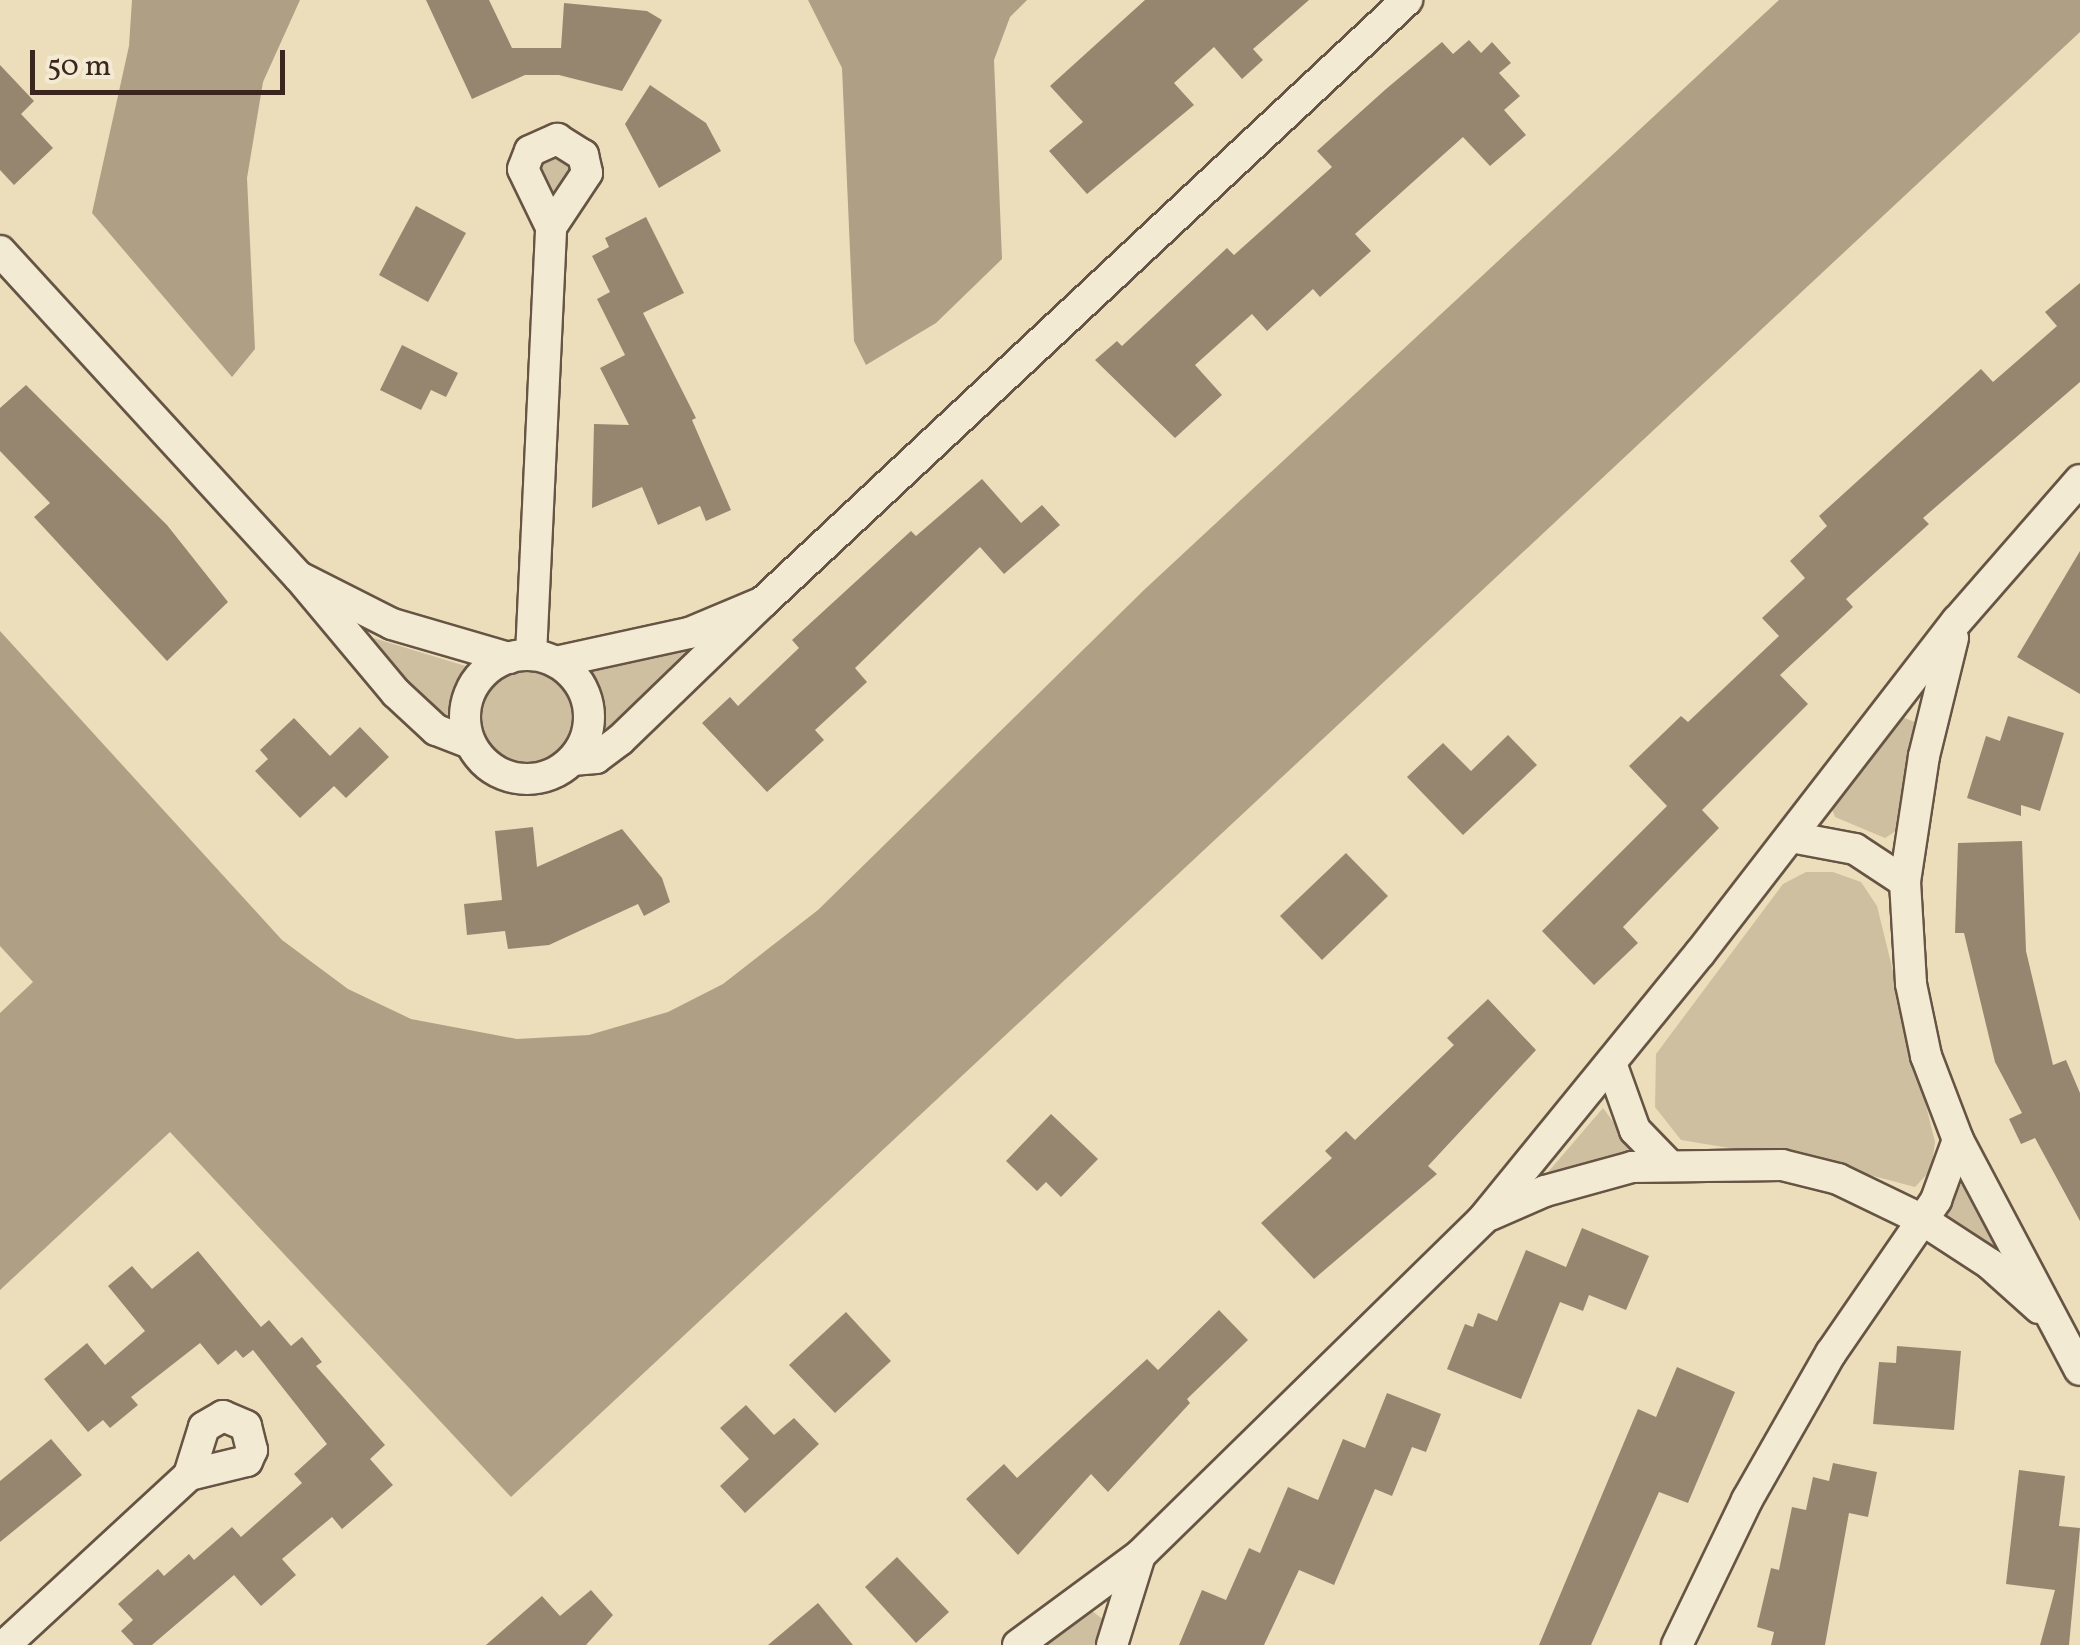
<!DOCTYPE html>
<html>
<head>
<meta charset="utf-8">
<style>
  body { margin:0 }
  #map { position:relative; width:2080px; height:1645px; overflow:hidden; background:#ecdebb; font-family:Vollkorn,serif }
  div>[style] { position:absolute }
  .green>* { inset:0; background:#cebfa0 }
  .round { border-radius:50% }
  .water>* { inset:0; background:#af9f85 }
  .building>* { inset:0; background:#97866f }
  .roads { filter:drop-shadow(2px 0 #665444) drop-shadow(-2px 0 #665444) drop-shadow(0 2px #665444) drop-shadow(0 -2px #665444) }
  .street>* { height:30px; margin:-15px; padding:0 15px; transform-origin:15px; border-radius:15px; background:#f3ead3 }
  .street>.ring { margin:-15px; padding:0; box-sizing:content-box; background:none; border:30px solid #f3ead3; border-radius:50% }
  span { translate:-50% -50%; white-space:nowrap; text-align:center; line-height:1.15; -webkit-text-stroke:9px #f3ead3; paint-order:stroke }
  .scale { position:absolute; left:30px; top:50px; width:255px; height:45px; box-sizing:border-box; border:5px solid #3a261c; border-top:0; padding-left:12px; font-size:30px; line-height:35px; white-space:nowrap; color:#3a261c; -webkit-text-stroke:8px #f3ead3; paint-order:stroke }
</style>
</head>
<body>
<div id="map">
  <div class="green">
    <i style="clip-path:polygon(550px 152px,575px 168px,557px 192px,550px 191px,536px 164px)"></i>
    <i style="clip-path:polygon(367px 636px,472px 668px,454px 686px,449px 726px)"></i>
    <i style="clip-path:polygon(692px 643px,697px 650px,604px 734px,600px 695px,586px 672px)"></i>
    <i class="round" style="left:480px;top:672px;width:96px;height:96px"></i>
    <i style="clip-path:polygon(1897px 715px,1920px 724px,1899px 829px,1885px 838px,1835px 817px,1830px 804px)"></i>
    <i style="clip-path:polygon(1806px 872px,1833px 872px,1861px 882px,1877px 906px,1935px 1142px,1931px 1170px,1915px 1187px,1832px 1165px,1681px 1140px,1655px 1107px,1656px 1054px,1783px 884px)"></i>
    <i style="clip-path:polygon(1603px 1108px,1640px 1158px,1543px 1178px)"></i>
    <i style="clip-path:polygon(1957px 1185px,1964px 1185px,2009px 1254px,2004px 1261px,1945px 1216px)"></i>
    <i style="clip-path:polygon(1092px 1611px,1108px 1623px,1100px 1645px,1046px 1645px)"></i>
  </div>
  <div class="water">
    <i style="clip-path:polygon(132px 0,300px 0,263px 82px,247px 178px,255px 349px,232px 377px,92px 213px,129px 46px)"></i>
    <i style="clip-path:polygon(808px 0,1027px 0,1010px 17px,994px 60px,1002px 259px,936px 323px,866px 365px,854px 341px,842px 68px)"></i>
    <i style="clip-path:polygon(1779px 0,2080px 0,2080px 32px,511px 1497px,170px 1132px,0 1290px,0 1013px,33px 982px,0 946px,0 631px,282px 940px,348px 989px,411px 1019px,517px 1039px,589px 1035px,668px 1012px,723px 984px,818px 910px,1144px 590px)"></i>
  </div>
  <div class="building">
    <i style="clip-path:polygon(426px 0,489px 0,512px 48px,561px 48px,564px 3px,647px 11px,662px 20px,622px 91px,559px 75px,525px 75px,472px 99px)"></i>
    <i style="clip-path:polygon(1145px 0,1309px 0,1253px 49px,1263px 60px,1242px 79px,1214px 47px,1174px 83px,1194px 105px,1087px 194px,1049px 151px,1083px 122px,1050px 86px)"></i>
    <i style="clip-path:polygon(1469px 40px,1481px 53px,1492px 42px,1511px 63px,1499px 73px,1520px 96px,1504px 110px,1526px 135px,1490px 166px,1463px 137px,1355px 234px,1371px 251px,1320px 297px,1313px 289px,1267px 331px,1252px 314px,1195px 365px,1222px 395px,1175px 438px,1095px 360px,1117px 341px,1122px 346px,1227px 248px,1234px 255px,1332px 167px,1317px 151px,1386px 89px,1442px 42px,1453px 54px)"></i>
    <i style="clip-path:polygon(0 65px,34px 101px,21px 114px,53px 148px,14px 185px,0 170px)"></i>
    <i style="clip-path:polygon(650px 85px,706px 123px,721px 151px,659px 188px,625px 124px)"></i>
    <i style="clip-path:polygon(416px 206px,466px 233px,428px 302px,379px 275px)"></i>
    <i style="clip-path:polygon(646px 217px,684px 293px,643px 313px,696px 418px,692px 420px,731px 510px,706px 521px,700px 506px,658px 525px,642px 487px,592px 508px,594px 424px,629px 425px,600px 368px,625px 355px,597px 299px,610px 292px,592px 256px,609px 247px,605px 238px)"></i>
    <i style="clip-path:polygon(2080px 283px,2080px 382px,1923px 518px,1929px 524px,1846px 599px,1853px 607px,1780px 675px,1808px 704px,1702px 810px,1719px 828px,1623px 927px,1638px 943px,1594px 985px,1542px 931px,1667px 806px,1629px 766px,1681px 716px,1688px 722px,1779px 636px,1762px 618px,1805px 578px,1790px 561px,1827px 526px,1819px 516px,1981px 369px,1993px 382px,2057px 326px,2045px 312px)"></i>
    <i style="clip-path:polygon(402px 345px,458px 373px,446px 397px,431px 390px,421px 410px,380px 390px)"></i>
    <i style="clip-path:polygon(26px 385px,167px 525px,228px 602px,167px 661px,34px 517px,50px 503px,0 451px,0 408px)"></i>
    <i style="clip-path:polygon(982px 479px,1021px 523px,1042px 505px,1060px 525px,1004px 574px,980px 547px,855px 668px,867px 682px,815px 730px,824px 740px,767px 792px,702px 723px,730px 697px,738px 706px,799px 648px,792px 640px,911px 531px,916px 536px)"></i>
    <i style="clip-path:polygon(2080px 551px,2080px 694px,2017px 657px)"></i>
    <i style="clip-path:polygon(2008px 716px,2064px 733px,2040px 811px,2021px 805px,2021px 816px,1967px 798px,1986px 736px,2000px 741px)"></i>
    <i style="clip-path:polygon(294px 718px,330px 756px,360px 727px,389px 757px,346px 798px,334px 786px,300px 818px,255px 771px,268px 759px,260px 750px)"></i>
    <i style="clip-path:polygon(1508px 735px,1537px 765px,1463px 835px,1407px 777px,1443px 743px,1471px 771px)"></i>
    <i style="clip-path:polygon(533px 827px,537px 867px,622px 829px,662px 878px,670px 902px,644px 916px,638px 904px,549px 945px,508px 949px,505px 931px,467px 935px,464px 904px,502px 900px,495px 831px)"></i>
    <i style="clip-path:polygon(2022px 841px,2026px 951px,2053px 1065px,2066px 1060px,2080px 1093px,2080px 1221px,2035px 1138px,2021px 1144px,2009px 1119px,2022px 1113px,1995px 1062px,1964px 933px,1955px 933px,1958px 843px)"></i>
    <i style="clip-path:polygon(1346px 853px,1388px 896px,1322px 960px,1280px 916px)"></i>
    <i style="clip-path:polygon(1488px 999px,1536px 1050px,1428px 1166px,1437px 1174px,1314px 1279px,1261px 1223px,1332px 1158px,1325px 1151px,1346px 1131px,1355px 1140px,1454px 1045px,1447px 1038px)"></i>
    <i style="clip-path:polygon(1051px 1114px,1098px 1159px,1061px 1197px,1046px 1182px,1037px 1191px,1006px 1161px)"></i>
    <i style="clip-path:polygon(1582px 1228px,1649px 1256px,1626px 1310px,1589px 1295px,1583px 1311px,1560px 1302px,1521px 1399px,1447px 1369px,1465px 1324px,1473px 1327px,1478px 1313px,1497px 1321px,1526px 1250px,1566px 1267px)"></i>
    <i style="clip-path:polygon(198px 1251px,261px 1327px,269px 1320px,291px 1346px,302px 1337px,322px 1362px,316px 1366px,385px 1445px,370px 1459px,393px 1485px,342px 1529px,332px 1517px,282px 1559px,296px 1575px,261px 1606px,234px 1575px,152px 1645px,134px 1645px,121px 1631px,133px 1620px,118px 1604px,158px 1569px,164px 1576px,189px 1554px,194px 1560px,232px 1527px,241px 1537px,302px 1483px,294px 1474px,327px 1444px,253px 1350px,243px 1358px,236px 1350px,218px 1365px,200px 1343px,131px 1397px,138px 1405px,110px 1428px,103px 1420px,88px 1432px,44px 1379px,87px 1343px,105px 1365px,145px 1331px,108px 1286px,132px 1266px,152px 1289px)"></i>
    <i style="clip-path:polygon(1219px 1310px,1248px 1340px,1187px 1399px,1190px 1403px,1108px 1492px,1091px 1474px,1018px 1555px,966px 1499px,1004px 1464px,1017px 1478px,1147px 1359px,1158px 1370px)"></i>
    <i style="clip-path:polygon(846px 1312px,891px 1361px,835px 1413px,789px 1365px)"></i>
    <i style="clip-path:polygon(1897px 1346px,1961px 1351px,1954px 1430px,1873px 1424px,1879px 1362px,1896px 1363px)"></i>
    <i style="clip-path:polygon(1677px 1367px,1735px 1392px,1688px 1503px,1659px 1492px,1591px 1645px,1539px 1645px,1638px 1409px,1656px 1417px)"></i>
    <i style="clip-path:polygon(1387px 1393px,1441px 1414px,1426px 1452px,1412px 1447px,1392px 1496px,1375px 1489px,1334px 1585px,1299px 1570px,1264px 1645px,1179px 1645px,1202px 1590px,1226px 1600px,1249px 1548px,1260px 1553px,1288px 1487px,1318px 1500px,1343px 1439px,1365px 1448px)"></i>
    <i style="clip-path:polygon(746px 1405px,774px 1435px,794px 1418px,819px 1444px,745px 1513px,720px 1486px,749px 1459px,720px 1428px)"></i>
    <i style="clip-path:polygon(51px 1439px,82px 1475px,0 1542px,0 1481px)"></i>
    <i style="clip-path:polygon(1833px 1463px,1877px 1472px,1868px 1517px,1849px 1513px,1825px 1645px,1771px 1645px,1774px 1632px,1757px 1627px,1771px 1568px,1779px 1570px,1792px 1507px,1806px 1510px,1813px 1477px,1829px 1481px)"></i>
    <i style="clip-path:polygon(2019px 1470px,2065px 1476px,2059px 1526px,2080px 1528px,2069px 1645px,2040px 1645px,2055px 1590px,2006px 1584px)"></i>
    <i style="clip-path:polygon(897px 1557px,949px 1612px,916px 1643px,865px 1587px)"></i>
    <i style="clip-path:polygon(591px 1590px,613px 1615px,586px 1645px,486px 1645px,542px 1596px,560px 1616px)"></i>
    <i style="clip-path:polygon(818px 1603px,853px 1645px,768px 1645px)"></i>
  </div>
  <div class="roads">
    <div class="street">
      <i style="left:557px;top:139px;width:31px;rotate:32deg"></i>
      <i style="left:583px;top:155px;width:18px;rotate:77deg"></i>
      <i style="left:587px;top:173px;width:65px;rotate:123.7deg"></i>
      <i style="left:551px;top:227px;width:64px;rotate:-115.8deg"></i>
      <i style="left:523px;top:169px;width:19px;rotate:-69deg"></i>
      <i style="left:530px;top:151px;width:30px;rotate:-24deg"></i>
      <i style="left:0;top:251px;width:442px;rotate:47.5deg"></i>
      <i style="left:763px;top:602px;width:882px;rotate:-43.07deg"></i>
      <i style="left:1953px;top:638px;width:122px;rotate:103.8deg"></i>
      <i style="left:1924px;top:756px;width:127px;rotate:98.6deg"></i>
      <i style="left:1905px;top:882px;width:102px;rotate:86.6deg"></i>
      <i style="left:1911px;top:984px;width:74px;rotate:78.2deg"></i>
      <i style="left:1926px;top:1056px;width:90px;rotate:69.1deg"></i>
      <i style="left:1958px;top:1140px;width:260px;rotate:62.1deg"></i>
      <i class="ring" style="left:465px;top:655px;width:94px;height:94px"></i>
      <i style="left:531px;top:655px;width:428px;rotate:-87.3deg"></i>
      <i style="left:556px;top:662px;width:136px;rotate:-12.3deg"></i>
      <i style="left:689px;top:633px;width:80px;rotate:-22.7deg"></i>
      <i style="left:763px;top:602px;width:199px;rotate:136deg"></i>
      <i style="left:620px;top:740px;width:30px;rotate:143deg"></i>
      <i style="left:596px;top:758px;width:24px;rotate:175deg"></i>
      <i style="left:470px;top:743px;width:36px;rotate:-159deg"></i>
      <i style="left:436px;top:730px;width:54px;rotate:-137.2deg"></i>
      <i style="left:396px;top:693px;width:151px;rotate:-129.9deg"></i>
      <i style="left:299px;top:577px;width:104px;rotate:26.8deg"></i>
      <i style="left:392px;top:624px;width:122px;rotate:16.2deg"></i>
      <i style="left:1791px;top:837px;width:65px;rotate:10.6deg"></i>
      <i style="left:1855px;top:849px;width:60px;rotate:33.4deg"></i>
      <i style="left:1611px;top:1063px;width:71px;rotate:70.3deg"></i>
      <i style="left:1635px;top:1130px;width:46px;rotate:45.9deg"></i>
      <i style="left:1490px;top:1215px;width:60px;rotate:-23.6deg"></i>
      <i style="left:1545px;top:1191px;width:90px;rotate:-15.4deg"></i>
      <i style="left:1632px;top:1167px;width:150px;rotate:-0.8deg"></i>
      <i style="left:1782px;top:1165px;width:58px;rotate:14deg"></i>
      <i style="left:1838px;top:1179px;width:92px;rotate:25.7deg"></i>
      <i style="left:1921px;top:1219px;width:82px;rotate:33.1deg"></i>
      <i style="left:1990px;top:1264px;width:66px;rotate:41.9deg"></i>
      <i style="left:5px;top:1645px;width:251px;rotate:-42.7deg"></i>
      <i style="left:189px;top:1475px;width:50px;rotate:-72.6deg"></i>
      <i style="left:204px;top:1427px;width:22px;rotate:-30deg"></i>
      <i style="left:223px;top:1416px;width:25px;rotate:23deg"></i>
      <i style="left:246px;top:1426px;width:25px;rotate:76deg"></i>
      <i style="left:252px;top:1450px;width:12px;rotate:114deg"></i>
      <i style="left:247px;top:1461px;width:60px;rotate:166.4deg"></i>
      <i style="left:1018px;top:1645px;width:152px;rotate:-36.4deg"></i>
      <i style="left:1112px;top:1645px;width:94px;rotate:-72.7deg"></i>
      <i style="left:1140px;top:1555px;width:480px;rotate:-44.4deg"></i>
      <i style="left:1483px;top:1219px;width:343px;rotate:-50.8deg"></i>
      <i style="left:1700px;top:953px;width:420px;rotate:-52.3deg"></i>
      <i style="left:1957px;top:621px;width:187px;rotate:-48.9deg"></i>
      <i style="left:1677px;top:1645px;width:161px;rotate:-64.2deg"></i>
      <i style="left:1747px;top:1500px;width:169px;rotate:-60.3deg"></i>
      <i style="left:1831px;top:1353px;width:186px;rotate:-55.5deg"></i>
      <i style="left:1936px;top:1200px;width:64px;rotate:-69.9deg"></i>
    </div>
  </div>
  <div class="scale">50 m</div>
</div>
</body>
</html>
